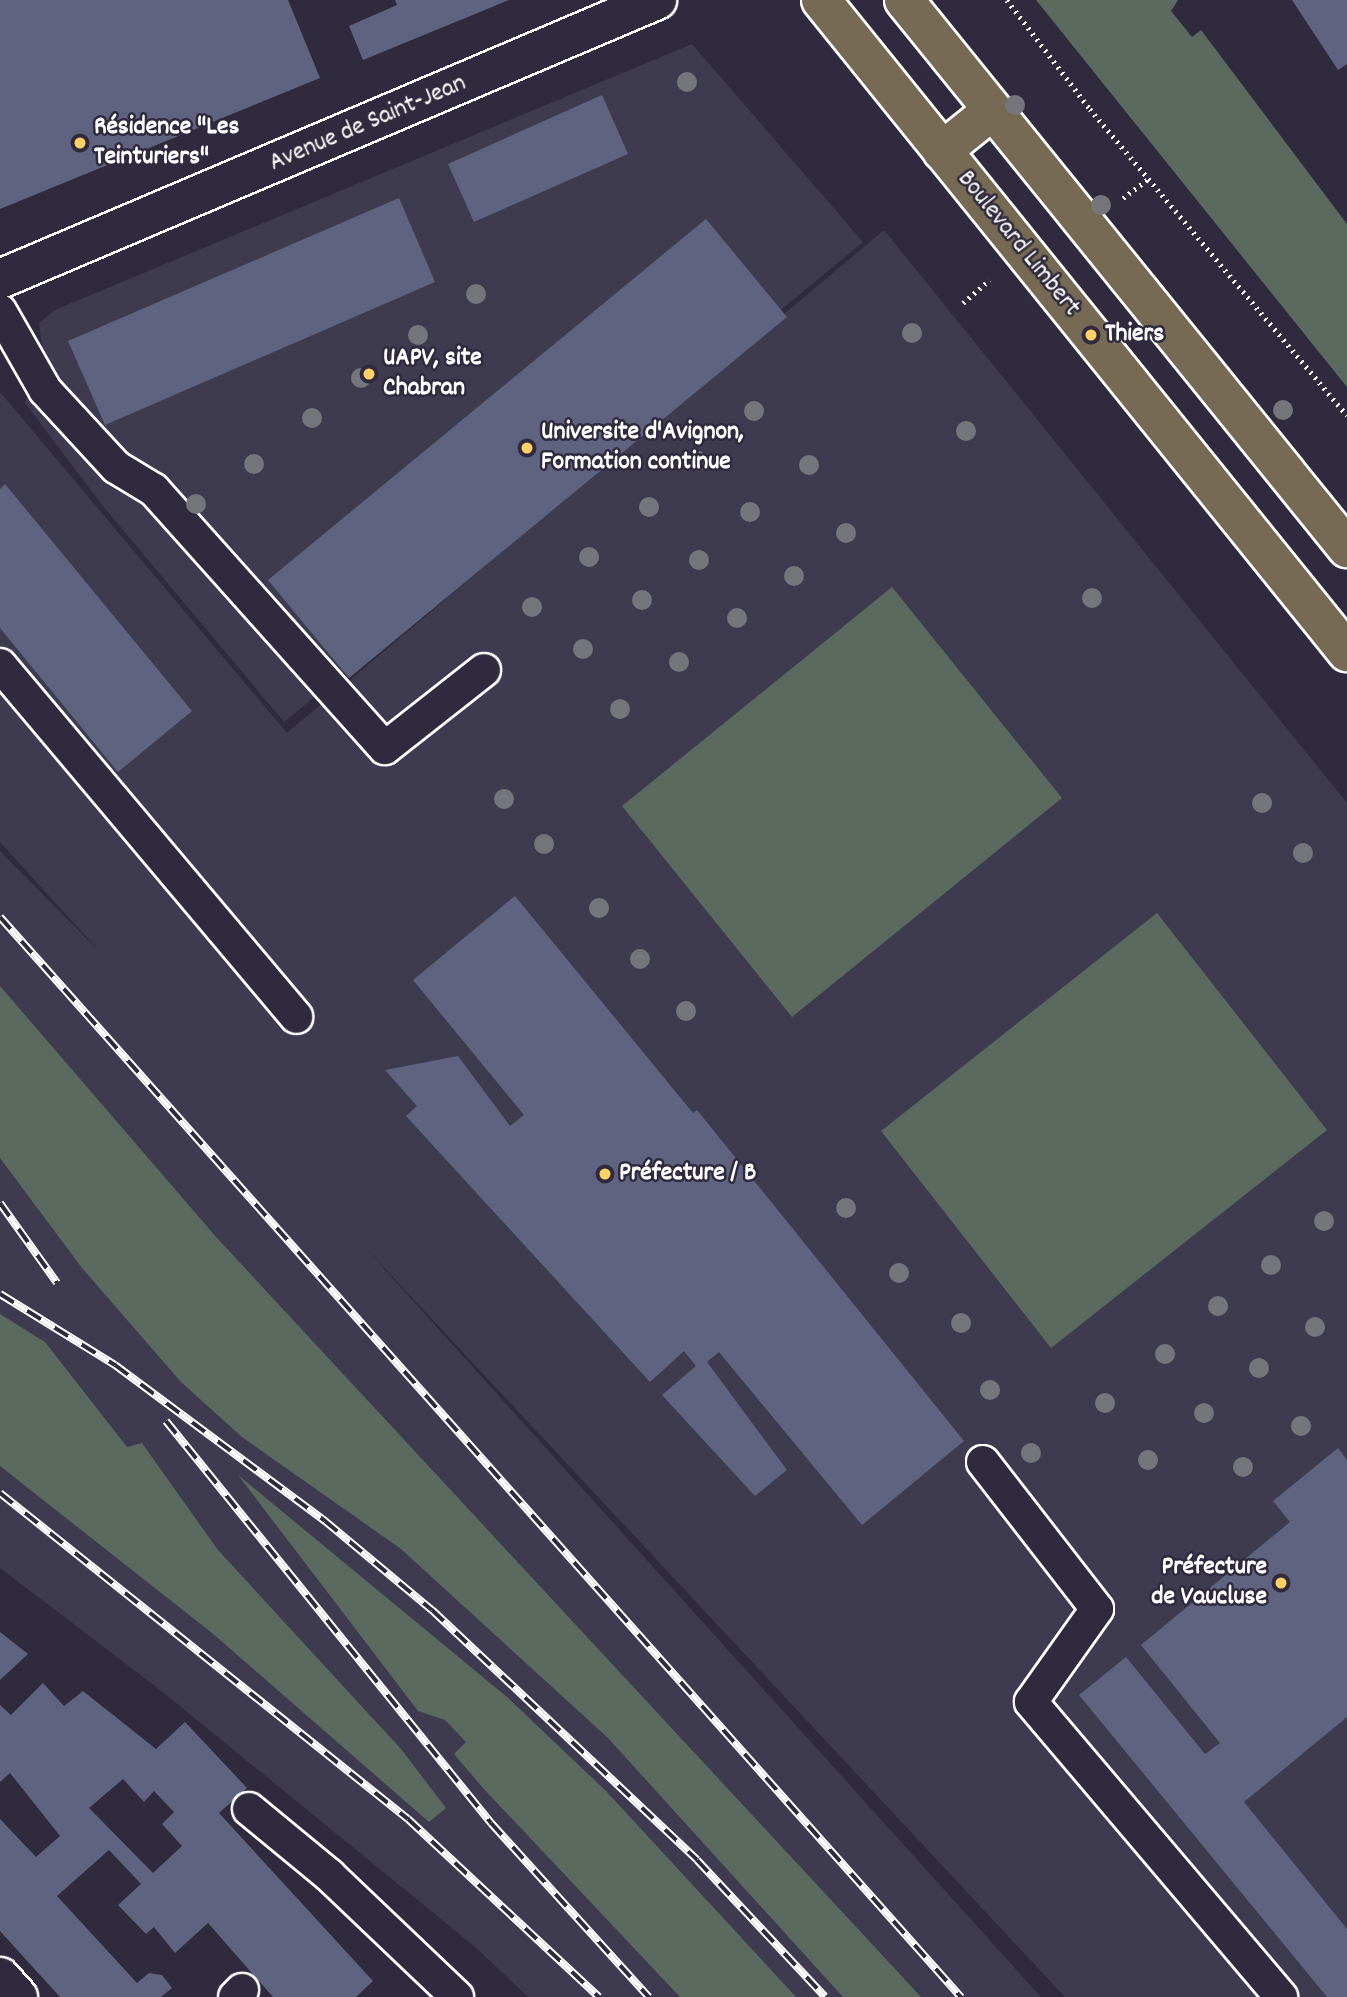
<!DOCTYPE html>
<html>
<head>
<meta charset="utf-8">
<style>
  body { margin:0 }
  #map { position:relative; width:1347px; height:1997px; overflow:hidden; background:#2f2a3d; font-family:Dekko,sans-serif }
  div>[style] { position:absolute }
  .built>* { inset:0; background:#3e3b51 }
  .green>* { inset:0; background:#5c695e }
  .building>* { inset:0; background:#606380 }
  .path>* { height:4.5px; margin-top:-2.25px; transform-origin:0; background:repeating-linear-gradient(90deg,#fff 0 2px,transparent 0 7px) }
  .roads { filter:drop-shadow(2px 0 #fff) drop-shadow(-2px 0 #fff) drop-shadow(0 2px #fff) drop-shadow(0 -2px #fff) }
  .service>* { height:32px; margin:-16px; padding:0 16px; transform-origin:16px; border-radius:16px; background:#2f2a3d }
  .minor>* { height:38px; margin:-19px; padding:0 19px; transform-origin:19px; border-radius:19px; background:#2f2a3d }
  .primary>* { height:38px; margin:-19px; padding:0 19px; transform-origin:19px; border-radius:19px; background:#766a55 }
  .rail>* { height:8px; margin-top:-4px; transform-origin:0; background:repeating-linear-gradient(90deg,#2f2a3d 0 16px,#fff 0 32px); box-sizing:border-box; border-block:2px solid #fff }
  .trees>* { width:20px; height:20px; margin:-10px; border-radius:50%; background:#75767b }
  .dots>* { width:19px; height:19px; translate:-50% -50%; box-sizing:border-box; border:4px solid #2f2a3d; border-radius:50% }
  span { translate:-50% -50%; white-space:nowrap; text-align:center; line-height:1.15; -webkit-text-stroke:5px #2f2a3d; paint-order:stroke }
  .street-label { font-size:26px; color:#fff }
  .poi-label { font-size:26px; color:#fff; font-weight:700 }
  .left { translate:0 -50%; text-align:left }
  .right { translate:-100% -50%; text-align:right }
</style>
</head>
<body>
<div id="map">
  <div class="built">
    <i style="clip-path:polygon(692px 44px,863px 242px,284px 722px,102px 505px,25px 403px,42px 346px,39px 323px,55px 310px)"></i>
    <i style="clip-path:polygon(884px 230px,1347px 803px,1347px 1997px,1065px 1997px,360px 1242px,1041px 1997px,528px 1997px,474px 1946px,159px 1689px,0 1568px,0 851px,102px 954px,0 842px,0 392px,287px 733px)"></i>
  </div>
  <div class="green">
    <i style="clip-path:polygon(1036px 0,1178px 0,1171px 11px,1192px 37px,1201px 30px,1347px 224px,1347px 387px)"></i>
    <i style="clip-path:polygon(892px 587px,1062px 798px,792px 1017px,622px 806px)"></i>
    <i style="clip-path:polygon(1157px 913px,1327px 1130px,1051px 1348px,881px 1131px)"></i>
    <i style="clip-path:polygon(0 986px,217px 1238px,921px 1997px,843px 1997px,608px 1738px,401px 1549px,242px 1437px,181px 1382px,82px 1268px,0 1158px)"></i>
    <i style="clip-path:polygon(0 1314px,45px 1342px,127px 1447px,142px 1443px,218px 1550px,401px 1749px,446px 1808px,429px 1822px,212px 1633px,0 1466px)"></i>
    <i style="clip-path:polygon(238px 1475px,507px 1697px,606px 1791px,796px 1997px,680px 1997px,483px 1788px,454px 1754px,466px 1742px,445px 1720px,418px 1711px)"></i>
  </div>
  <div class="building">
    <i style="clip-path:polygon(0 0,288px 0,320px 78px,0 209px)"></i>
    <i style="clip-path:polygon(395px 0,509px 0,363px 60px,349px 26px,397px 5px)"></i>
    <i style="clip-path:polygon(1292px 0,1347px 0,1347px 64px,1338px 70px)"></i>
    <i style="clip-path:polygon(602px 95px,628px 154px,474px 222px,448px 164px)"></i>
    <i style="clip-path:polygon(399px 198px,435px 282px,105px 425px,68px 341px)"></i>
    <i style="clip-path:polygon(706px 219px,787px 317px,349px 678px,268px 580px)"></i>
    <i style="clip-path:polygon(5px 484px,192px 711px,118px 772px,0 628px,0 489px)"></i>
    <i style="clip-path:polygon(515px 896px,693px 1113px,697px 1110px,964px 1441px,862px 1525px,719px 1352px,707px 1362px,787px 1470px,755px 1496px,662px 1395px,696px 1366px,684px 1351px,650px 1382px,406px 1116px,417px 1106px,385px 1070px,458px 1056px,510px 1126px,524px 1115px,413px 980px)"></i>
    <i style="clip-path:polygon(1338px 1448px,1347px 1460px,1347px 1717px,1244px 1802px,1347px 1929px,1347px 1997px,1327px 1997px,1079px 1695px,1126px 1657px,1205px 1754px,1220px 1743px,1141px 1645px,1290px 1522px,1273px 1501px)"></i>
    <i style="clip-path:polygon(0 1632px,28px 1654px,0 1680px)"></i>
    <i style="clip-path:polygon(evenodd,43px 1683px,64px 1706px,83px 1691px,156px 1749px,185px 1722px,247px 1788px,219px 1813px,373px 1981px,356px 1997px,273px 1997px,208px 1923px,175px 1953px,154px 1927px,146px 1934px,118px 1905px,141px 1884px,109px 1850px,57px 1896px,137px 1983px,149px 1973px,162px 1975px,172px 1988px,161px 1997px,60px 1997px,0 1931px,0 1819px,36px 1857px,60px 1836px,10px 1773px,0 1782px,0 1705px,11px 1715px,43px 1683px,123px 1779px,144px 1802px,154px 1791px,174px 1812px,162px 1824px,182px 1846px,153px 1873px,89px 1808px,123px 1779px)"></i>
  </div>
  <div class="path">
    <i style="left:1007px;top:0;width:137px;rotate:52.7deg"></i>
    <i style="left:1090px;top:109px;width:400px;rotate:50deg"></i>
    <i style="left:1123px;top:198px;width:31px;rotate:-37deg"></i>
    <i style="left:963px;top:303px;width:35px;rotate:-41deg"></i>
  </div>
  <div class="roads">
    <div class="service">
      <i style="left:0;top:311px;width:91px;rotate:60.3deg"></i>
      <i style="left:45px;top:390px;width:105px;rotate:47.3deg"></i>
      <i style="left:116px;top:467px;width:44px;rotate:31.2deg"></i>
      <i style="left:154px;top:490px;width:346px;rotate:48.2deg"></i>
      <i style="left:385px;top:748px;width:126px;rotate:-38.2deg"></i>
      <i style="left:0;top:665px;width:460px;rotate:49.9deg"></i>
      <i style="left:983px;top:1462px;width:186px;rotate:52.2deg"></i>
      <i style="left:1097px;top:1609px;width:114px;rotate:125.4deg"></i>
      <i style="left:1031px;top:1702px;width:387px;rotate:49.7deg"></i>
      <i style="left:249px;top:1809px;width:104px;rotate:39.5deg"></i>
      <i style="left:329px;top:1875px;width:177px;rotate:43.6deg"></i>
      <i style="left:235px;top:1997px;width:10px;rotate:-45deg"></i>
    </div>
    <div class="minor">
      <i style="left:0;top:279px;width:714px;rotate:-23.01deg"></i>
      <i style="left:0;top:1977px;width:27px;rotate:48deg"></i>
    </div>
    <div class="primary">
      <i style="left:821px;top:0;width:838px;rotate:51.11deg"></i>
      <i style="left:904px;top:0;width:705px;rotate:51.05deg"></i>
      <i style="left:942px;top:151px;width:65px;rotate:-38.8deg"></i>
    </div>
  </div>
  <div class="rail">
    <i style="left:0;top:917px;width:1446px;rotate:48.34deg"></i>
    <i style="left:0;top:1203px;width:98px;rotate:54.5deg"></i>
    <i style="left:0;top:1294px;width:135px;rotate:31.7deg"></i>
    <i style="left:115px;top:1365px;width:262px;rotate:36.6deg"></i>
    <i style="left:325px;top:1521px;width:139px;rotate:39.8deg"></i>
    <i style="left:432px;top:1610px;width:364px;rotate:43.3deg"></i>
    <i style="left:697px;top:1860px;width:187px;rotate:46.9deg"></i>
    <i style="left:166px;top:1421px;width:517px;rotate:51.05deg"></i>
    <i style="left:491px;top:1823px;width:235px;rotate:47.8deg"></i>
    <i style="left:0;top:1493px;width:522px;rotate:38.63deg"></i>
    <i style="left:408px;top:1819px;width:261px;rotate:43deg"></i>
  </div>
  <div class="trees">
    <i style="left:687px;top:82px"></i>
    <i style="left:1015px;top:105px"></i>
    <i style="left:1101px;top:205px"></i>
    <i style="left:476px;top:294px"></i>
    <i style="left:912px;top:333px"></i>
    <i style="left:418px;top:335px"></i>
    <i style="left:361px;top:378px"></i>
    <i style="left:1283px;top:410px"></i>
    <i style="left:754px;top:411px"></i>
    <i style="left:312px;top:418px"></i>
    <i style="left:966px;top:431px"></i>
    <i style="left:698px;top:461px"></i>
    <i style="left:254px;top:464px"></i>
    <i style="left:809px;top:465px"></i>
    <i style="left:196px;top:504px"></i>
    <i style="left:649px;top:507px"></i>
    <i style="left:750px;top:512px"></i>
    <i style="left:846px;top:533px"></i>
    <i style="left:589px;top:557px"></i>
    <i style="left:699px;top:560px"></i>
    <i style="left:794px;top:576px"></i>
    <i style="left:1092px;top:598px"></i>
    <i style="left:642px;top:600px"></i>
    <i style="left:532px;top:607px"></i>
    <i style="left:737px;top:618px"></i>
    <i style="left:583px;top:649px"></i>
    <i style="left:679px;top:662px"></i>
    <i style="left:620px;top:709px"></i>
    <i style="left:504px;top:799px"></i>
    <i style="left:1262px;top:803px"></i>
    <i style="left:544px;top:844px"></i>
    <i style="left:1303px;top:853px"></i>
    <i style="left:599px;top:908px"></i>
    <i style="left:640px;top:959px"></i>
    <i style="left:686px;top:1011px"></i>
    <i style="left:846px;top:1208px"></i>
    <i style="left:1324px;top:1221px"></i>
    <i style="left:1271px;top:1265px"></i>
    <i style="left:899px;top:1273px"></i>
    <i style="left:1218px;top:1306px"></i>
    <i style="left:961px;top:1323px"></i>
    <i style="left:1315px;top:1327px"></i>
    <i style="left:1165px;top:1354px"></i>
    <i style="left:1259px;top:1368px"></i>
    <i style="left:990px;top:1390px"></i>
    <i style="left:1105px;top:1403px"></i>
    <i style="left:1204px;top:1413px"></i>
    <i style="left:1301px;top:1426px"></i>
    <i style="left:1031px;top:1453px"></i>
    <i style="left:1148px;top:1460px"></i>
    <i style="left:1243px;top:1467px"></i>
  </div>
  <div class="dots">
    <i style="left:80px;top:143px;background:#ffd166"></i>
    <i style="left:1091px;top:335px;background:#ffd166"></i>
    <i style="left:369px;top:374px;background:#ffd166"></i>
    <i style="left:527px;top:448px;background:#ffd166"></i>
    <i style="left:605px;top:1174px;background:#ffd166"></i>
    <i style="left:1281px;top:1583px;background:#ffd166"></i>
  </div>
  <div class="street-label">
    <span style="left:368px;top:124px;rotate:-23deg">Avenue de Saint-Jean</span>
    <span style="left:1018px;top:244px;rotate:51deg">Boulevard Limbert</span>
  </div>
  <div class="poi-label">
    <span class="left" style="left:94px;top:143px">Résidence "Les<br>Teinturiers"</span>
    <span class="left" style="left:1105px;top:335px">Thiers</span>
    <span class="left" style="left:383px;top:374px">UAPV, site<br>Chabran</span>
    <span class="left" style="left:541px;top:448px">Universite d'Avignon,<br>Formation continue</span>
    <span class="left" style="left:619px;top:1174px">Préfecture / B</span>
    <span class="right" style="left:1267px;top:1583px">Préfecture<br>de Vaucluse</span>
  </div>
</div>
</body>
</html>
